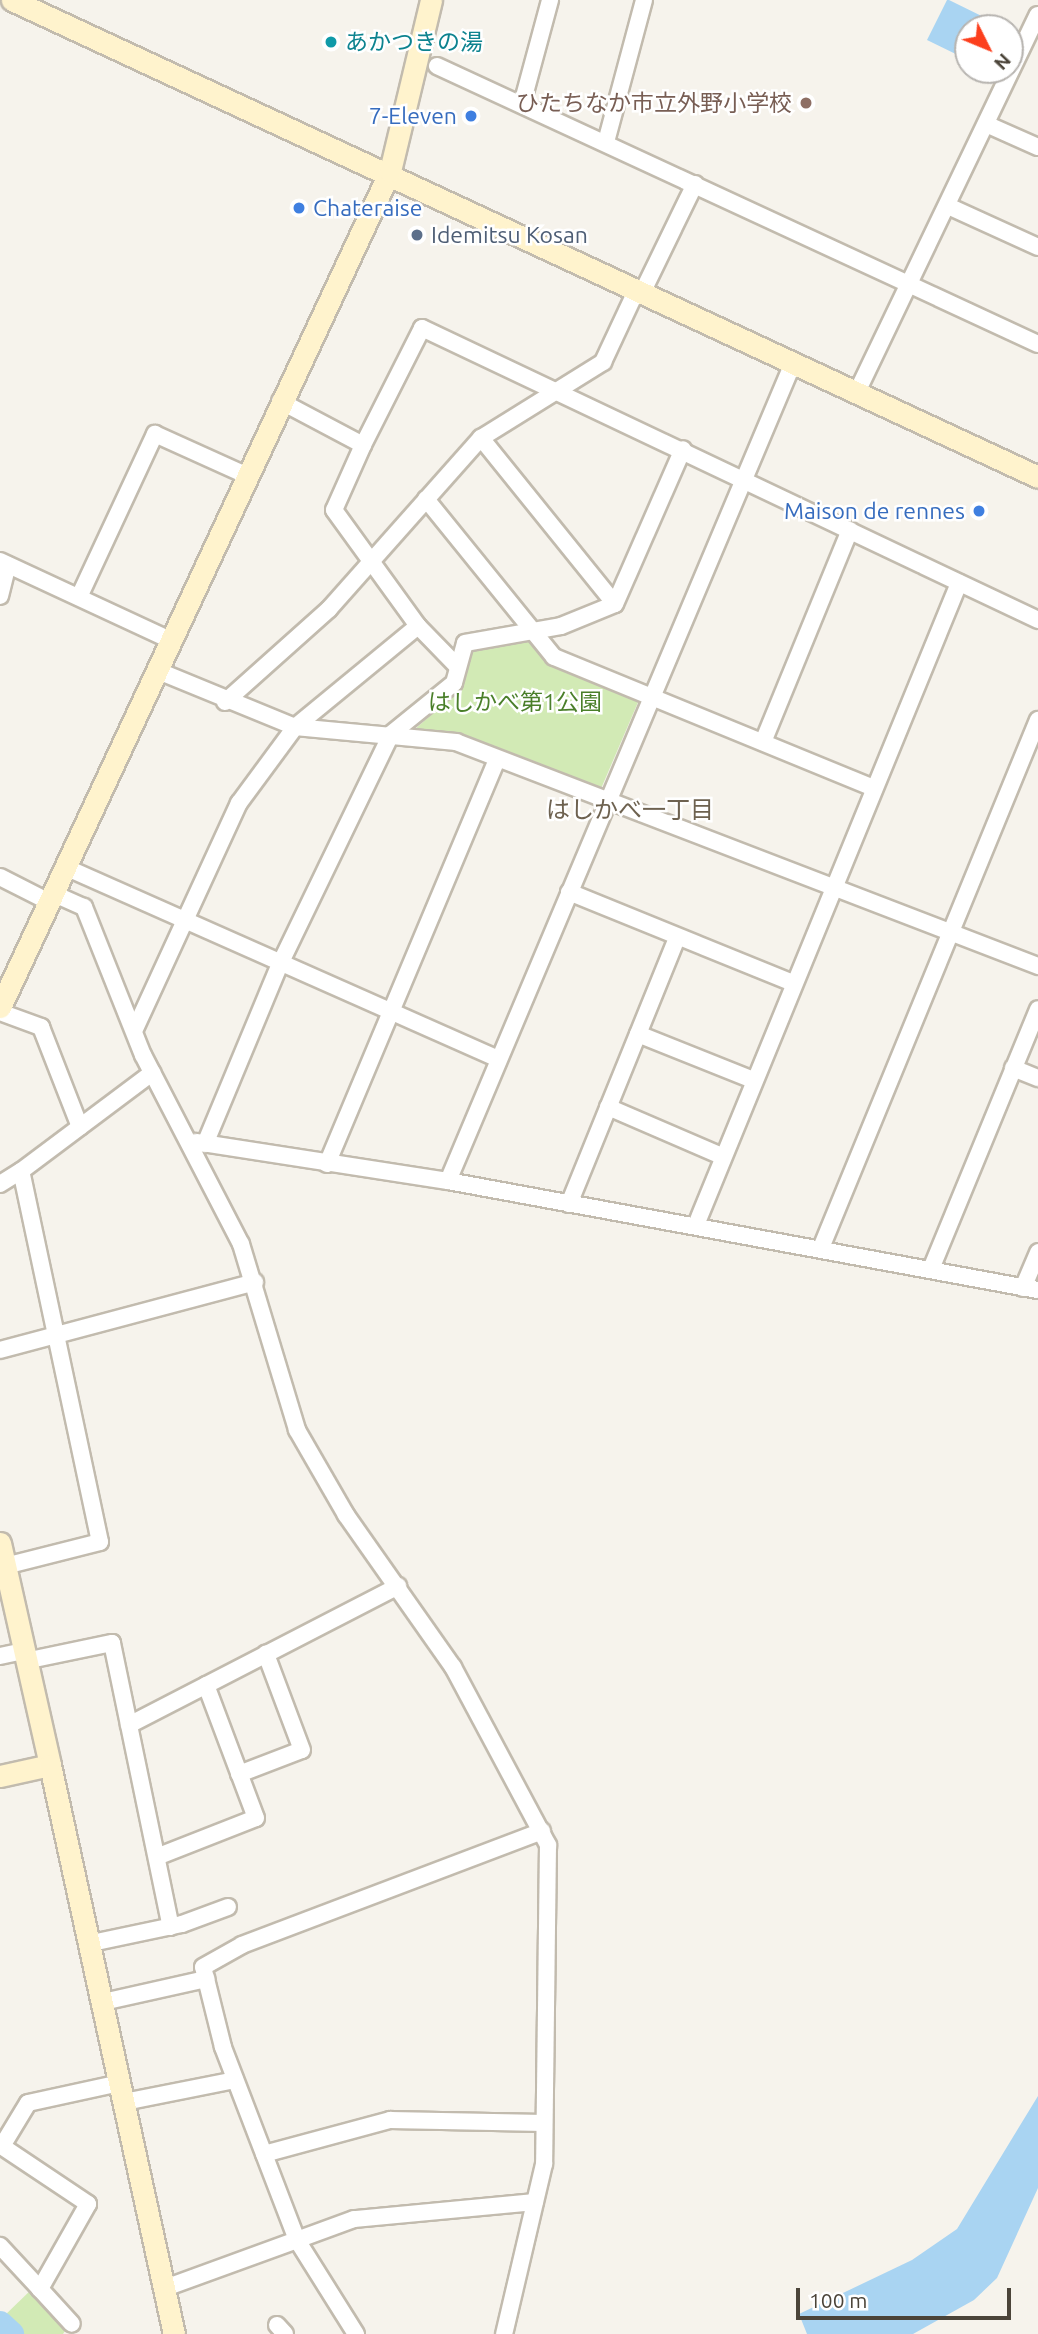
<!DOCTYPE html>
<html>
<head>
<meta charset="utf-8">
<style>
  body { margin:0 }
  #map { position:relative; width:1038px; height:2334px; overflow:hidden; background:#f6f3ec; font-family:Ubuntu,"Noto Sans JP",sans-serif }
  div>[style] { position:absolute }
  .green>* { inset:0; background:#d2eab5 }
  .water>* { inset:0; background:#a9d4f2 }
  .river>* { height:26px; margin:-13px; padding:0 13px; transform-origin:13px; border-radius:13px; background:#a9d4f2 }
  .roads { filter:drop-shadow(2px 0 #c2bbae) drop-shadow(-2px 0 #c2bbae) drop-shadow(0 2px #c2bbae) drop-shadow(0 -2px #c2bbae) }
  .street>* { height:16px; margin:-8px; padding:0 8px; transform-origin:8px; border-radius:8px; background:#fff }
  .secondary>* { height:21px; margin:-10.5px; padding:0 10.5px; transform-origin:10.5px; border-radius:10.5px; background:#fff3cd }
  .dots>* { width:19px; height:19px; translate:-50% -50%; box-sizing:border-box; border:4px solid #fff; border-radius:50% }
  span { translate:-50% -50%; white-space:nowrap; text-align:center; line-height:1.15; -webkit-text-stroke:5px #fff; paint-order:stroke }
  .culture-label { font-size:23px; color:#0d838f }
  .left { translate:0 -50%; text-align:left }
  .education-label { font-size:23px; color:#785e54 }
  .right { translate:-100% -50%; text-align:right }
  .shop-label { font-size:23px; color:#366cbe }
  .service-label { font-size:23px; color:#4e5e75 }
  .park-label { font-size:23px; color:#4a7f2a }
  .neighbourhood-label { font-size:24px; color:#6e6250 }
  .north { position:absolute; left:954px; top:14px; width:70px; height:70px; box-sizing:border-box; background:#fff; border:2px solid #b7b4b0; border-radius:50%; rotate:133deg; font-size:19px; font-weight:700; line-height:28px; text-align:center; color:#4b4439 }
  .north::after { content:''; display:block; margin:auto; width:24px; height:32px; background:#fc3f1d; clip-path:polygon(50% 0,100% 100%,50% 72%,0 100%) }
  .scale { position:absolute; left:796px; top:2288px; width:215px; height:32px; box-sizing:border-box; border:4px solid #4b4439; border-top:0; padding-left:9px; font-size:21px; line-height:24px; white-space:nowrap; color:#4b4439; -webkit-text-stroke:5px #fff; paint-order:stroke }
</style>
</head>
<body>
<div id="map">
  <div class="green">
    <i style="clip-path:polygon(526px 638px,639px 700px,600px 791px,447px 732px,415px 729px,463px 687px,469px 648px)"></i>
    <i style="clip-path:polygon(34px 2287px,67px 2328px,63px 2334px,23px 2334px,3px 2317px)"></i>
  </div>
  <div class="water">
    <i style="clip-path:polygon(947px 0,949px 0,1006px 28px,968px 28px,968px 60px,927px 40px)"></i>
    <i style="clip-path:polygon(1038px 2096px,1038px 2188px,997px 2278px,974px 2300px,913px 2334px,807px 2334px,799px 2314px,912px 2260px,957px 2229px)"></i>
  </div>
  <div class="river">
    <i style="left:0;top:2324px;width:15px;rotate:42deg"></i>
  </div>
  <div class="roads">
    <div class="street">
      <i style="left:437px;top:66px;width:662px;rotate:24.82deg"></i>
      <i style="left:522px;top:104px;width:108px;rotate:-74.9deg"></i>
      <i style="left:986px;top:124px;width:57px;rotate:23.9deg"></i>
      <i style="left:606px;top:142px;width:147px;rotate:-75deg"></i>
      <i style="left:948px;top:206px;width:99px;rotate:24.5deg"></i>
      <i style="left:643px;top:291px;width:119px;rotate:-64.1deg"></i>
      <i style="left:857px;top:392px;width:418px;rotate:-64.4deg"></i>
      <i style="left:280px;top:401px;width:94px;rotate:27.9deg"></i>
      <i style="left:363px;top:445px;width:71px;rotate:114deg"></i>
      <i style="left:334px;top:510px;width:143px;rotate:54.1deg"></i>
      <i style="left:418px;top:626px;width:57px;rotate:45.7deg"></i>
      <i style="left:481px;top:438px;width:213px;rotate:51.1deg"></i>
      <i style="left:363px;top:445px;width:131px;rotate:-63.2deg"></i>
      <i style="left:422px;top:328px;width:682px;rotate:25.36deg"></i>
      <i style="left:426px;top:499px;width:203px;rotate:51deg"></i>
      <i style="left:554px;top:657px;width:345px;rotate:22.3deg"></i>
      <i style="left:0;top:561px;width:187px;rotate:24.9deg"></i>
      <i style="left:0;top:596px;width:32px;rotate:-76deg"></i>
      <i style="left:79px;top:597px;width:180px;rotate:-65deg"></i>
      <i style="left:155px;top:434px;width:100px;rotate:24.3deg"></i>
      <i style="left:156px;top:670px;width:150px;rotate:22.3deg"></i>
      <i style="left:295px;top:727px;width:162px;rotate:5.3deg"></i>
      <i style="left:456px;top:742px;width:624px;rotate:21.05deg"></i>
      <i style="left:225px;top:702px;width:140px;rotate:-41.8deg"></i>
      <i style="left:329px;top:609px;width:229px;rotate:-48.4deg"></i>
      <i style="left:481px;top:438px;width:144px;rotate:-31.9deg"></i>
      <i style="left:603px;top:362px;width:81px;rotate:-65deg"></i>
      <i style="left:763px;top:742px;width:229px;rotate:-67.7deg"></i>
      <i style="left:65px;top:867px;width:474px;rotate:23.9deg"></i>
      <i style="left:0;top:877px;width:55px;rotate:27deg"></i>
      <i style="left:569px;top:892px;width:242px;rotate:22.1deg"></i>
      <i style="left:52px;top:893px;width:35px;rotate:24deg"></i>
      <i style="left:84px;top:907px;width:159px;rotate:68.3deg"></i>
      <i style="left:143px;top:1055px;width:213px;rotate:62.6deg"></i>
      <i style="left:241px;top:1244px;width:194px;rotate:73.2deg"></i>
      <i style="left:297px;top:1430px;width:98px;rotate:60deg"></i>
      <i style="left:346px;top:1515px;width:186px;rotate:54.9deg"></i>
      <i style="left:453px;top:1667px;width:202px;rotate:61.9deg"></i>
      <i style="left:548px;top:1845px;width:319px;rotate:90.7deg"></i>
      <i style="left:544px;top:2164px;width:175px;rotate:103.2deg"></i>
      <i style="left:0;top:1012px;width:44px;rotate:20.1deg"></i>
      <i style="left:41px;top:1027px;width:107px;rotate:68.7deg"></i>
      <i style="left:135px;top:1029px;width:249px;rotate:-65.3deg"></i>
      <i style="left:239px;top:803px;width:94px;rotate:-53.6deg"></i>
      <i style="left:295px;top:727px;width:159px;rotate:-39.4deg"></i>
      <i style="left:638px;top:1034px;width:124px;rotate:21.8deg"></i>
      <i style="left:1013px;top:1068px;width:27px;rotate:22deg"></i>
      <i style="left:608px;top:1107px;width:124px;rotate:23.3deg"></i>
      <i style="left:196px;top:1142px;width:255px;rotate:8.8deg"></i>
      <i style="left:448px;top:1181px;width:600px;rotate:10.47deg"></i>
      <i style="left:205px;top:1144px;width:195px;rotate:-67.4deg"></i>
      <i style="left:280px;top:964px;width:255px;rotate:-64.2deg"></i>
      <i style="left:391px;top:734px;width:81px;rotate:-39deg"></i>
      <i style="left:454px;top:683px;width:41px;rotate:-74.6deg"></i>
      <i style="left:465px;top:643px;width:97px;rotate:-10deg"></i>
      <i style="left:561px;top:626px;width:58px;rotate:-22.2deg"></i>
      <i style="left:615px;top:604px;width:169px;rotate:-66.3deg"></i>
      <i style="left:327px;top:1164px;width:438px;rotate:-67.2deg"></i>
      <i style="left:448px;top:1181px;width:888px;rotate:-67.13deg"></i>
      <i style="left:0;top:1184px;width:25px;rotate:-32deg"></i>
      <i style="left:569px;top:1204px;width:287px;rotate:-67.9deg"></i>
      <i style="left:696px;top:1225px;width:694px;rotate:-67.72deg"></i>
      <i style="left:821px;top:1248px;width:571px;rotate:-67.66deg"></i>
      <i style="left:931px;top:1269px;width:281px;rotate:-67.6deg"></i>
      <i style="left:1023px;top:1288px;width:39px;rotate:-67deg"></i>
      <i style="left:0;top:1350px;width:264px;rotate:-14.9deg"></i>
      <i style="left:5px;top:1566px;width:98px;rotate:-14.2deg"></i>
      <i style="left:100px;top:1542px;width:379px;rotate:-102deg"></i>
      <i style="left:21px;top:1171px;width:164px;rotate:-36.8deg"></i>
      <i style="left:0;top:1656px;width:24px;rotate:-12deg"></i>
      <i style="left:25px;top:1661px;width:89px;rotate:-11.7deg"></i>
      <i style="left:112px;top:1643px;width:290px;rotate:78.3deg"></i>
      <i style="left:129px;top:1725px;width:303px;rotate:-27.3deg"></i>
      <i style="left:239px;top:1774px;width:67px;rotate:-20.9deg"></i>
      <i style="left:302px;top:1750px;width:103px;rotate:-110.6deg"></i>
      <i style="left:159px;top:1856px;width:104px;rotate:-21.4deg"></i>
      <i style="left:256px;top:1818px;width:142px;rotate:-110.6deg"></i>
      <i style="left:87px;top:1944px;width:97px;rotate:-11.9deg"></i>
      <i style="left:182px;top:1924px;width:49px;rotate:-20.3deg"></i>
      <i style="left:103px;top:2002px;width:106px;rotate:-12.6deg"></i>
      <i style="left:124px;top:2102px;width:113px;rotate:-11.2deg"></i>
      <i style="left:0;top:2145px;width:106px;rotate:33.8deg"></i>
      <i style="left:88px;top:2204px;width:98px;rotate:119.5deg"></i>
      <i style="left:40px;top:2289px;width:59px;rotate:-132.9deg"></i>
      <i style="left:2px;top:2146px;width:50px;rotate:-58.8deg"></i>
      <i style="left:28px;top:2103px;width:94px;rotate:-12.3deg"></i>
      <i style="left:264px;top:2154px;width:131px;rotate:-15.1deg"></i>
      <i style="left:390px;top:2120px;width:154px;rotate:1.1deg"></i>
      <i style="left:535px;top:2202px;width:182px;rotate:174.6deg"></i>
      <i style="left:354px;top:2219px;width:61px;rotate:159.8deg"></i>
      <i style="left:297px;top:2240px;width:207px;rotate:-111deg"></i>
      <i style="left:223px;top:2047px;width:82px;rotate:-104deg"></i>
      <i style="left:203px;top:1967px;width:45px;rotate:-29.4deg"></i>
      <i style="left:242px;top:1945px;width:321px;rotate:-20.8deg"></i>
      <i style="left:165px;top:2288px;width:140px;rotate:-20deg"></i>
      <i style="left:297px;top:2240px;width:111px;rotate:57.9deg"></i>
      <i style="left:40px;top:2289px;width:47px;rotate:47.6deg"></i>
      <i style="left:277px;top:2325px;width:12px;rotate:48deg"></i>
    </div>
    <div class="secondary">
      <i style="left:12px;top:0;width:1131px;rotate:24.93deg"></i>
      <i style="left:0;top:1007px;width:922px;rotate:-64.99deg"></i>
      <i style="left:390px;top:171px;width:176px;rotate:-76.5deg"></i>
      <i style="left:0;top:1543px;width:228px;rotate:77.3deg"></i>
      <i style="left:0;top:1776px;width:51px;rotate:-12.4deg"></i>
      <i style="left:50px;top:1765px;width:582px;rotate:77.71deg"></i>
    </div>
  </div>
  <div class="dots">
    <i style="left:331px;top:42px;background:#0f9aa8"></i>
    <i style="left:806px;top:103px;background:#8d6e63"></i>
    <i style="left:471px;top:116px;background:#3f7fe0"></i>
    <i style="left:299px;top:208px;background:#3f7fe0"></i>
    <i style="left:417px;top:235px;background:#5c6f8a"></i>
    <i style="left:979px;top:511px;background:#3f7fe0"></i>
  </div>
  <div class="culture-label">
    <span class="left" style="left:345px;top:42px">あかつきの湯</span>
  </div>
  <div class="education-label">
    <span class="right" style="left:792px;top:103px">ひたちなか市立外野小学校</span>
  </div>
  <div class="shop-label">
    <span class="right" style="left:457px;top:116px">7-Eleven</span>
    <span class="left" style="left:313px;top:208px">Chateraise</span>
    <span class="right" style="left:965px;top:511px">Maison de rennes</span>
  </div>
  <div class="service-label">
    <span class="left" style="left:431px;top:235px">Idemitsu Kosan</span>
  </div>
  <div class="park-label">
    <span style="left:515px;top:702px">はしかべ第1公園</span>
  </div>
  <div class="neighbourhood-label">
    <span style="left:630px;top:810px">はしかべ一丁目</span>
  </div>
  <div class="north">N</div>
  <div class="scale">100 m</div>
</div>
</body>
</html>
